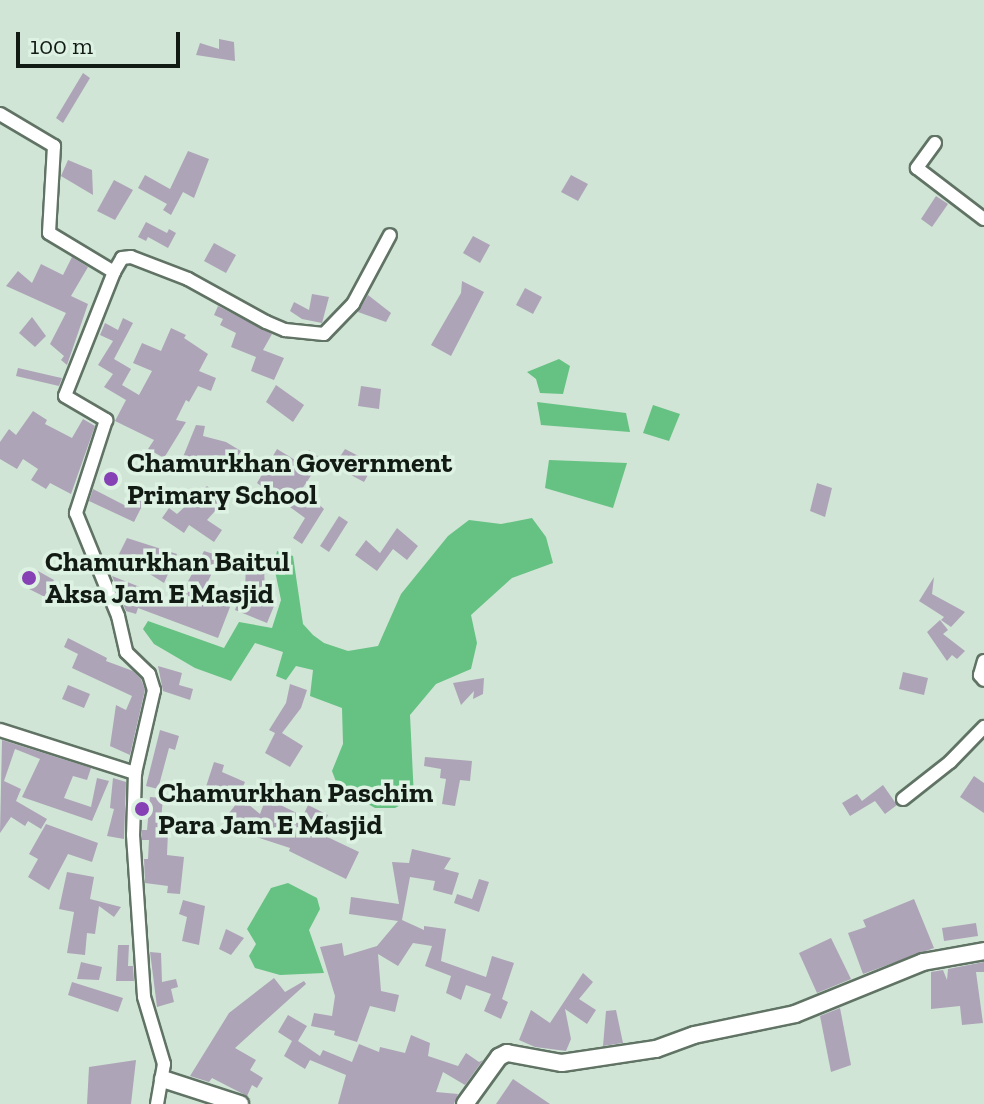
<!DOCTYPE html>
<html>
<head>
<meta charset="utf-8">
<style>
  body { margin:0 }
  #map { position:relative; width:984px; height:1104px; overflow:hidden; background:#d0e5d5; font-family:"Zilla Slab",serif }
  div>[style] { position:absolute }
  .water>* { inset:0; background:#65c282 }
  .building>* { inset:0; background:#aea4b8 }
  .roads { filter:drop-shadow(2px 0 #607364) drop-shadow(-2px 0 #607364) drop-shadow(0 2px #607364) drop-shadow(0 -2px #607364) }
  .minor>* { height:12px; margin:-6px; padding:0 6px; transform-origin:6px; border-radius:6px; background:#fff }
  .tertiary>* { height:16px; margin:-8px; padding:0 8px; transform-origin:8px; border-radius:8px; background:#fff }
  .dots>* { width:22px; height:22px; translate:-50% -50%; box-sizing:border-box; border:4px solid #ddf2e2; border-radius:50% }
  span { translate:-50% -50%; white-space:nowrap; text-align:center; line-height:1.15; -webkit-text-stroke:7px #ddf2e2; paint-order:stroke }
  .poi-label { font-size:28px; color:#121a14; font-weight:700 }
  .left { translate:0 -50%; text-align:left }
  .scale { position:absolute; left:16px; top:32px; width:164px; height:36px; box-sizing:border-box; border:4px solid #121a14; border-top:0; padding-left:10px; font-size:24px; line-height:28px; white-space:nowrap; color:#121a14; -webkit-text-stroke:6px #ddf2e2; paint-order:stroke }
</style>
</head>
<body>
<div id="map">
  <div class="water">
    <i style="clip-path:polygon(559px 359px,570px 366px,563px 394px,540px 393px,536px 379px,527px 372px)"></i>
    <i style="clip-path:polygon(537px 402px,626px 413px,630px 432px,541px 425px)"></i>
    <i style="clip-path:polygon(653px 405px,680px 414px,669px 441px,643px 433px)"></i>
    <i style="clip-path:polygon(549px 460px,627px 463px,613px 508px,545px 488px)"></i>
    <i style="clip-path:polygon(532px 518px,546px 537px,553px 563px,512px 578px,471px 615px,477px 643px,471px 669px,436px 684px,410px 715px,414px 798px,395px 808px,375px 808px,338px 787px,332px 771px,343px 744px,342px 708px,310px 696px,313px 670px,296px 666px,286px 680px,276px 676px,283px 652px,255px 643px,231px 681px,195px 668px,154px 644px,143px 629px,148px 621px,224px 648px,239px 622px,272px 628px,281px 600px,274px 566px,277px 551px,293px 556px,303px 624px,313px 635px,324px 643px,348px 651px,378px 646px,401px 594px,448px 536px,469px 520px,501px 524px)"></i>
    <i style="clip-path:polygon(288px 883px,317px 898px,320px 909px,309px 930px,324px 973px,280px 975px,255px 968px,249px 956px,256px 944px,247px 929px,271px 888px)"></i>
  </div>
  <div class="building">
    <i style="clip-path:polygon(219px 39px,234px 42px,235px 61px,196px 55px,200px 43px,219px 49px)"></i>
    <i style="clip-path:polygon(83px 73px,90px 78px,63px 123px,56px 118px)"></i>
    <i style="clip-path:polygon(188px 151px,209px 159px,194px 198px,183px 192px,171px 215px,163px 210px,167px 204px,138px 188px,145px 175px,170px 189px)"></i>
    <i style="clip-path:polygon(68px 160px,92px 170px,93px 195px,61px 176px)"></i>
    <i style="clip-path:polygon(571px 175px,588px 184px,578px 201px,561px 192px)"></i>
    <i style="clip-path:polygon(114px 180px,133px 190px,115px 220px,97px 211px)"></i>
    <i style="clip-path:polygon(936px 196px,948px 204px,932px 227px,921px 219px)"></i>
    <i style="clip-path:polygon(146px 222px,167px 233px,169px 229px,176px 233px,168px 248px,148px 237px,146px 241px,138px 237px)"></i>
    <i style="clip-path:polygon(473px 236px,490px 245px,480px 263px,463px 253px)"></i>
    <i style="clip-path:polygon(214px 243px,236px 255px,226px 273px,204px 261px)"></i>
    <i style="clip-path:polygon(72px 257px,88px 267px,71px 296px,88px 304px,67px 365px,61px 360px,64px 356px,50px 344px,66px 313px,6px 286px,18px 271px,32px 283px,41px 264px,63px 275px)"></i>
    <i style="clip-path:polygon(462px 281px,484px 292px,451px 356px,431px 345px,461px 293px)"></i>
    <i style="clip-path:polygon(525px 288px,542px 297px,533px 314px,516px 305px)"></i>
    <i style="clip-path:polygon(312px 294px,329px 297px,322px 323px,302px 319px,290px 311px,294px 302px,309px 310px)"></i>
    <i style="clip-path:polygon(368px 295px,391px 313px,386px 322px,358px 312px)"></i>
    <i style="clip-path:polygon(218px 306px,272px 334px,263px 350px,284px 358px,274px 380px,251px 371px,256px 357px,231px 347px,236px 333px,220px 325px,223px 319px,214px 315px)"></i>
    <i style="clip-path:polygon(32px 317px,46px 336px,35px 347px,19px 333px)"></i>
    <i style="clip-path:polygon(123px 318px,133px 323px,114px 359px,131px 369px,122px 385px,139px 395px,152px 371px,133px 363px,142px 343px,161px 351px,171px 328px,186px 335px,184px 338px,208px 354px,199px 371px,216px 378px,211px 391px,198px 386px,189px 402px,186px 400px,176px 420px,186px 422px,164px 458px,148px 449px,154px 440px,115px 421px,126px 400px,104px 387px,113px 374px,98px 365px,113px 341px,100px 335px,105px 323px,118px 330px)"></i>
    <i style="clip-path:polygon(18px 368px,57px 377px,62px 378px,59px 386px,16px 376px)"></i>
    <i style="clip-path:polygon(276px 385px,304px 405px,293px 422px,266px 402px)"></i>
    <i style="clip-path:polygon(361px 386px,381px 389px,379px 409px,358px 406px)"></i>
    <i style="clip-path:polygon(33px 411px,47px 420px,45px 424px,72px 438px,83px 419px,95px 426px,71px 494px,50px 483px,46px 489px,31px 480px,38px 469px,23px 459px,17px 469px,0 459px,0 442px,9px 429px,16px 435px)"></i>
    <i style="clip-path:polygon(196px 425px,205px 426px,203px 436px,226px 442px,241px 451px,228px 472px,209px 461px,183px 457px)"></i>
    <i style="clip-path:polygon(277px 449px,300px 463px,309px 450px,322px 459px,302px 489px,324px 509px,302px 544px,293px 538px,305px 518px,257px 483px)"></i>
    <i style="clip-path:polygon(345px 449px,374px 464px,364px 482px,334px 466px)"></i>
    <i style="clip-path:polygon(817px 483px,832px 488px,825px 517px,810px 511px)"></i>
    <i style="clip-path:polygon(207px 486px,224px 501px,207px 520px,222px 530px,214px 542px,189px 525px,184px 533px,162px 518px,169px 508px,177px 514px)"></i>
    <i style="clip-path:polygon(93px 489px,128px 507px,134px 495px,145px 500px,134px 522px,89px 501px)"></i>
    <i style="clip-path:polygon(339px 516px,348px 522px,329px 552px,320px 546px)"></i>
    <i style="clip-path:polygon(397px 528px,418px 546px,407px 560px,393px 549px,377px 571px,355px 555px,366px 540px,380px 553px)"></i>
    <i style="clip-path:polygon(127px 538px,177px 554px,164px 583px,129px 561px,127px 565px,116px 560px)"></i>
    <i style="clip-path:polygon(204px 551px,220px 556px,201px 596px,230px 607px,218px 638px,138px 608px,136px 614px,126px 611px,112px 576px,173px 600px,178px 587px,184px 589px)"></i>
    <i style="clip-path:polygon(246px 558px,264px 561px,265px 602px,274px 606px,267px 623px,235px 610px,241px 593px,245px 595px)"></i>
    <i style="clip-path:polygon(38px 571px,54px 580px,45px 597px,29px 589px)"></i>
    <i style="clip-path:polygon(934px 577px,932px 594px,965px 612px,951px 627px,941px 620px,944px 617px,919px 601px)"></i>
    <i style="clip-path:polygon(940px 620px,948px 630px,943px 634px,965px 651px,957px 659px,952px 655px,947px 661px,927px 632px)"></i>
    <i style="clip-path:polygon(68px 638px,107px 658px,106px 661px,133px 671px,141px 679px,145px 690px,130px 755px,110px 746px,116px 705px,126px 710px,132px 696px,72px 668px,78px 654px,64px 647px)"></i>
    <i style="clip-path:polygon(158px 666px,182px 673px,179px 685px,193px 689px,190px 700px,163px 691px)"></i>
    <i style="clip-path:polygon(903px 672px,928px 678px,924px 695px,899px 689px)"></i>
    <i style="clip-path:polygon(484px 678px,483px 694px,473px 699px,474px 691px,461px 705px,453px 683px)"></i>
    <i style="clip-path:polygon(290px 684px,307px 690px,301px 708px,282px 733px,303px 746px,290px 767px,265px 753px,275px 733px,269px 730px,286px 703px)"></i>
    <i style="clip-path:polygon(68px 685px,90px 694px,84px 708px,62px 699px)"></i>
    <i style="clip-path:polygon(160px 730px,179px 736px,175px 750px,169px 748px,158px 789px,146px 786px)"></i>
    <i style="clip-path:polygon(2px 740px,91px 768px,87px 780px,73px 776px,64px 798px,91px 807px,97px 778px,109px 781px,92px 821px,22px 797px,40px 759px,15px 749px,4px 781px,21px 789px,16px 801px,47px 819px,41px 829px,28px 821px,25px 826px,11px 817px,0 833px)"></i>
    <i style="clip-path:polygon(425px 757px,472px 761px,470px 781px,460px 780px,455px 806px,442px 804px,446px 779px,440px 778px,441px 769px,424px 766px)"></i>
    <i style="clip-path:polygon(214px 762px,224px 765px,222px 772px,245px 782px,236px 802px,215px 792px,211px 805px,201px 802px)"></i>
    <i style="clip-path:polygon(974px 776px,984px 783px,984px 813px,960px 797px)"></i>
    <i style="clip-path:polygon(113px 778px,126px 782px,124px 839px,107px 836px,114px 809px,110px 808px)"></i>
    <i style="clip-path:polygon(883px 785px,897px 805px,885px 814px,875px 801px,850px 816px,842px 803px,857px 794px,862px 801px)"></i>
    <i style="clip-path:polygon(150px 797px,163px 798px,160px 831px,168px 832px,167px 855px,184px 857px,180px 894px,167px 893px,168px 886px,145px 883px,144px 859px,148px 859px,149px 840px,142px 840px,142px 830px,147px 830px)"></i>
    <i style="clip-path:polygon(241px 798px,260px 814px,266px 798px,303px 816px,308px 805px,328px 815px,319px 833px,359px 852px,346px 879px,289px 851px,290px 848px,253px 836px,229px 813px)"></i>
    <i style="clip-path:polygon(46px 824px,98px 843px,92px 862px,68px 854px,49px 890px,28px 877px,38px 859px,29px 854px)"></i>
    <i style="clip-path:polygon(412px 849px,451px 858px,444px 869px,459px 873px,452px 895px,433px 890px,435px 881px,410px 877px,402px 920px,424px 930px,424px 926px,446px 929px,441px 961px,486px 977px,492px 956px,514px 963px,502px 999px,508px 1002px,501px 1019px,484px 1011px,491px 994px,466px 985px,461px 1000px,446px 993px,451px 976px,425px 966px,432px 946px,413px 943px,398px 966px,378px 954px,381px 991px,399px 995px,395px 1012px,370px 1006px,357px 1042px,334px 1035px,335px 1031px,311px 1026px,314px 1013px,332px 1016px,335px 996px,320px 947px,342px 943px,344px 956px,377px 946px,398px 921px,349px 914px,351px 897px,399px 904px,392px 862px,409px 863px)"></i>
    <i style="clip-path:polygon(67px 872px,94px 877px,90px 899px,121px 907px,114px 917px,99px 906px,95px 934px,87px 933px,85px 955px,67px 953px,74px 912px,59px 909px)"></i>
    <i style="clip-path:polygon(479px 879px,489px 882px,479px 912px,454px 903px,457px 894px,472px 899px)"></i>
    <i style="clip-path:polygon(914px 899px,934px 948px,863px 974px,848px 933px,866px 927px,863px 920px)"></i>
    <i style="clip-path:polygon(183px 900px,205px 906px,199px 945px,182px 941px,187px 917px,179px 914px)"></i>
    <i style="clip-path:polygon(976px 923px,978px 936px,944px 941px,942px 928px)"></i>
    <i style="clip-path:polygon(226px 929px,244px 938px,231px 955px,219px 949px)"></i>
    <i style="clip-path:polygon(831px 938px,851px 979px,817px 993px,799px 953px)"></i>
    <i style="clip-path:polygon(118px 945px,129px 945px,128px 966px,133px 966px,134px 981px,116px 981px)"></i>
    <i style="clip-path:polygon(150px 952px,161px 953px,162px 982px,176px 979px,178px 987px,171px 989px,174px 1002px,157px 1007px)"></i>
    <i style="clip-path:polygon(81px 962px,102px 967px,99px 980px,77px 979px)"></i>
    <i style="clip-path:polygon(984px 962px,984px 972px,976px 972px,983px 1023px,962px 1025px,960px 1006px,931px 1009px,931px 972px,943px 970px,947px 980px,948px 969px)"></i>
    <i style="clip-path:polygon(583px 973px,593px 982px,579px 999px,596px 1010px,587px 1024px,565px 1009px,571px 1039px,566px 1051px,535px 1047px,519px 1040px,531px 1010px,550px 1023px)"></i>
    <i style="clip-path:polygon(274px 978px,285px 992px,304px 981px,306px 984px,235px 1048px,256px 1060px,250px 1070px,263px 1078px,257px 1088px,252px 1085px,247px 1096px,212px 1078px,209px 1082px,190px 1076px,229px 1013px)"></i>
    <i style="clip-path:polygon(72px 982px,123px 998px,118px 1012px,68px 995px)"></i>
    <i style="clip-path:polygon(840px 1008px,851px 1065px,831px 1072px,820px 1016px)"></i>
    <i style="clip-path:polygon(616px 1010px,623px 1043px,603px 1046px,606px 1011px)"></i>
    <i style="clip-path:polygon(288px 1015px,307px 1026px,298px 1041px,320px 1056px,323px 1050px,352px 1062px,359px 1044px,379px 1052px,380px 1047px,405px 1053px,411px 1035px,430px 1043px,428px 1056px,458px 1066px,466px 1053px,479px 1062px,483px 1060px,465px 1085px,443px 1072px,436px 1092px,458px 1094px,454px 1104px,338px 1104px,346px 1075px,310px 1060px,305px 1069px,284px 1056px,292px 1041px,278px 1032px)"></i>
    <i style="clip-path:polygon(136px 1060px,131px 1104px,87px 1104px,89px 1067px)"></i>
    <i style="clip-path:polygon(513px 1079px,550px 1104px,496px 1104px)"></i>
  </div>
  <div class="roads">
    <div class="minor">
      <i style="left:0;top:114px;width:63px;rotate:30.7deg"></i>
      <i style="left:54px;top:146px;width:87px;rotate:93.3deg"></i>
      <i style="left:49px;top:233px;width:76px;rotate:31deg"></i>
      <i style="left:114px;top:272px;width:133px;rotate:111.6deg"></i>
      <i style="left:65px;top:396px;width:48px;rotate:30.3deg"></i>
      <i style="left:106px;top:420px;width:98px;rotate:107.9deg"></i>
      <i style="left:76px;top:513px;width:111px;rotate:67.8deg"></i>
      <i style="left:118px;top:616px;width:37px;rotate:77deg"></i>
      <i style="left:126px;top:652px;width:32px;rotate:44deg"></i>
      <i style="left:149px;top:674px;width:17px;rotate:73deg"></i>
      <i style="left:154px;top:690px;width:85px;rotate:102.9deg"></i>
      <i style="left:135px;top:773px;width:62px;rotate:91.8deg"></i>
      <i style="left:133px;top:835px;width:162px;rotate:86.1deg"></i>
      <i style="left:144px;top:997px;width:70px;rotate:73.4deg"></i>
      <i style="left:164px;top:1064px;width:41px;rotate:99.9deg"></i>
      <i style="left:935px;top:143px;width:31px;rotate:126deg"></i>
      <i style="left:917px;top:168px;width:84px;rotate:37.3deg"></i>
      <i style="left:114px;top:272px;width:16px;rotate:-60deg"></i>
      <i style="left:122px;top:258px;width:9px;rotate:-6deg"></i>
      <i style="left:131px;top:257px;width:61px;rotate:21.1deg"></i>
      <i style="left:188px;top:279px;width:89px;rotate:28.9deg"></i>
      <i style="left:266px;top:322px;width:21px;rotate:23deg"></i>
      <i style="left:285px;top:330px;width:39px;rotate:6deg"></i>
      <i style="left:324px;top:334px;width:42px;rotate:-46deg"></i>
      <i style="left:353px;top:304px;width:78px;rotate:-61.8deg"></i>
      <i style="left:984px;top:661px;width:15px;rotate:106deg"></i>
      <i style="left:980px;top:675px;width:6px;rotate:51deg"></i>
      <i style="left:0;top:730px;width:142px;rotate:17.7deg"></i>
      <i style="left:903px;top:799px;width:60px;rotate:-38.2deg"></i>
      <i style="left:950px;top:762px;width:49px;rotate:-45.8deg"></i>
    </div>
    <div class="tertiary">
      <i style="left:163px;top:1079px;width:81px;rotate:18deg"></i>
      <i style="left:465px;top:1104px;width:58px;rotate:-54.1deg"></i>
      <i style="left:499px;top:1057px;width:9px;rotate:-27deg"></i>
      <i style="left:507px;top:1053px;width:56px;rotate:10.3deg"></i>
      <i style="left:562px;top:1063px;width:95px;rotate:-8.5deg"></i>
      <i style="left:656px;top:1049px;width:40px;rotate:-20.2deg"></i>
      <i style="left:694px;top:1035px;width:103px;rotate:-11.7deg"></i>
      <i style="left:795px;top:1014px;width:138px;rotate:-22.1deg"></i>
      <i style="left:923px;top:962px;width:62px;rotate:-10.2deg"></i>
    </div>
  </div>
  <div class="dots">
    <i style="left:111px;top:479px;background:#8641b5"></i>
    <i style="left:29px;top:578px;background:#8641b5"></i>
    <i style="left:142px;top:809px;background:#8641b5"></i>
  </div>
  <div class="poi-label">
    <span class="left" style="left:127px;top:479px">Chamurkhan Government<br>Primary School</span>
    <span class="left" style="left:45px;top:578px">Chamurkhan Baitul<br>Aksa Jam E Masjid</span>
    <span class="left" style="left:158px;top:809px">Chamurkhan Paschim<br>Para Jam E Masjid</span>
  </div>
  <div class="scale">100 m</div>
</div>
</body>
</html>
